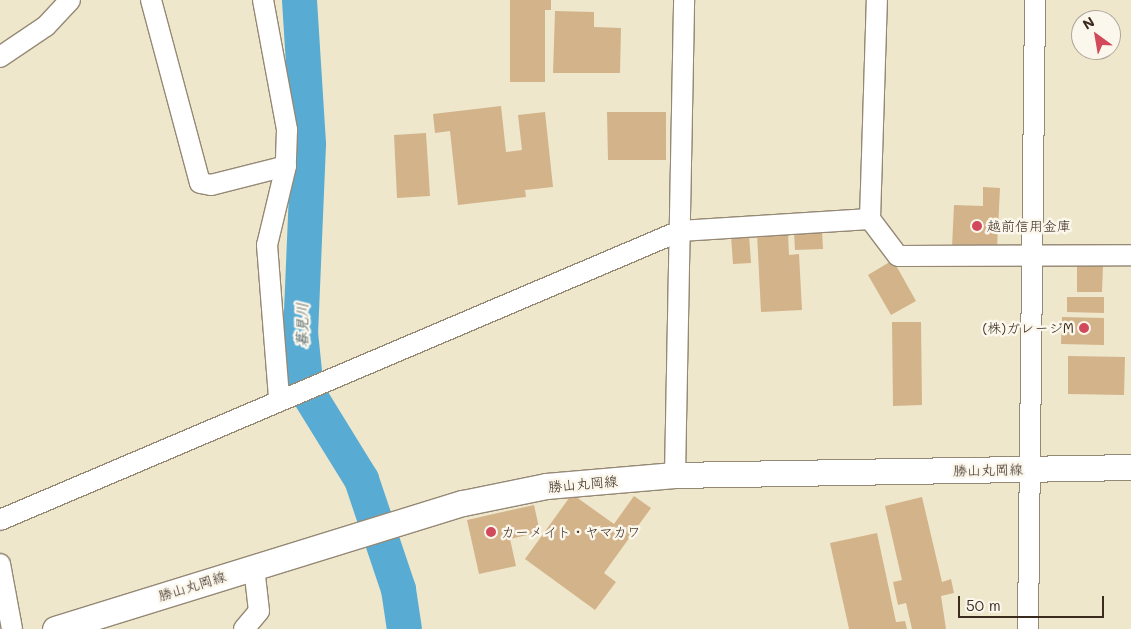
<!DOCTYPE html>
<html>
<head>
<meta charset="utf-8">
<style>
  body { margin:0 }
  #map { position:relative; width:1131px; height:629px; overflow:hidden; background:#efe7cc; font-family:Mali,"Klee One",sans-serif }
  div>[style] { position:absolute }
  .river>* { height:35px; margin:-17.5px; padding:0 17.5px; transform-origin:17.5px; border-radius:17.5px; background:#58acd4 }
  .building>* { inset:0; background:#d3b389 }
  .roads { filter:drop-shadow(1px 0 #958875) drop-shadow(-1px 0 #958875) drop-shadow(0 1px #958875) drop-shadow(0 -1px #958875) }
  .minor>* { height:20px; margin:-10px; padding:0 10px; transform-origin:10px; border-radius:10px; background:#fff }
  .major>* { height:25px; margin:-12.5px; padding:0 12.5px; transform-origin:12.5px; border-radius:12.5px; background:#fff }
  .dots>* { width:14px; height:14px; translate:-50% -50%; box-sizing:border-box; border:2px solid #fbf7ec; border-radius:50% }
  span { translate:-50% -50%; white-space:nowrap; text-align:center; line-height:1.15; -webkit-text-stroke:5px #fbf7ec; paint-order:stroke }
  .poi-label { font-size:14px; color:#3b2a1e }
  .left { translate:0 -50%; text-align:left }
  .right { translate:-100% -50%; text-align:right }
  .street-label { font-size:14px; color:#3b2a1e }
  .water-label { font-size:15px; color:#45585e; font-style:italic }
  .north { position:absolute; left:1071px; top:10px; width:50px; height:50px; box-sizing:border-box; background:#fbf7ec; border:1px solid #aea59a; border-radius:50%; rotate:328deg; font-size:14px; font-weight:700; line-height:20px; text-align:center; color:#3b2a1e }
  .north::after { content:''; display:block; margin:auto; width:18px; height:22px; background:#d1495b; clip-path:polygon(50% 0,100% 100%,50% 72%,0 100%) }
  .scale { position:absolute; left:958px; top:596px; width:146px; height:22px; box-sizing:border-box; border:2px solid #3b2a1e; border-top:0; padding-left:6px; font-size:15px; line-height:18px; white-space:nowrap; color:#3b2a1e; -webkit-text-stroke:4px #fbf7ec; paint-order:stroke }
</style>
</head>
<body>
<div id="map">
  <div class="river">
    <i style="left:299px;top:0;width:144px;rotate:86.4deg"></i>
    <i style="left:308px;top:144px;width:188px;rotate:92.4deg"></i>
    <i style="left:300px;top:332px;width:58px;rotate:84.1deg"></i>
    <i style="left:306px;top:390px;width:105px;rotate:58.3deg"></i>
    <i style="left:361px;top:479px;width:116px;rotate:71.4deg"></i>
    <i style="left:398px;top:589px;width:40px;rotate:81.5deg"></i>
  </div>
  <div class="building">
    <i style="clip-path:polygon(510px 0,551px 0,551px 10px,545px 10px,545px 82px,510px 82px)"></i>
    <i style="clip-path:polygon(555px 11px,594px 12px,594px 27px,621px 28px,620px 73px,553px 73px)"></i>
    <i style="clip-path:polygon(501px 106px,506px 152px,522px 150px,518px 115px,545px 112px,553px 187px,525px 190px,526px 197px,458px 205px,450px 131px,435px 133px,433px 114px)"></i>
    <i style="clip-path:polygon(607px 112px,666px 112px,666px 160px,608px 160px)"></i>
    <i style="clip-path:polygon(426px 133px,430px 196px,397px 198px,394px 135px)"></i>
    <i style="clip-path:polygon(983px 187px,1000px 188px,997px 249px,952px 247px,954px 205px,983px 206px)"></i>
    <i style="clip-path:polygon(822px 231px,823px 249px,795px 250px,794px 232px)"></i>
    <i style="clip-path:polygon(788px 232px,789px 255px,799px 254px,802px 310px,761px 312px,757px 234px)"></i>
    <i style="clip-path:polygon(749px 235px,751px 263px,733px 264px,731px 236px)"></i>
    <i style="clip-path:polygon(893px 260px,916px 301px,891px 315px,868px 275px)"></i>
    <i style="clip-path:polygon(1077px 266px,1103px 266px,1102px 292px,1077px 292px)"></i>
    <i style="clip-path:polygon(1067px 297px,1104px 297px,1104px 313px,1067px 312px)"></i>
    <i style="clip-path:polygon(1062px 317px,1104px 318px,1104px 345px,1061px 344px)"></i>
    <i style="clip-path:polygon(892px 322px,921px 322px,922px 405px,893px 406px)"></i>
    <i style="clip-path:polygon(1068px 356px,1125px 357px,1124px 395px,1068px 394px)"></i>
    <i style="clip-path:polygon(572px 494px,614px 524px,634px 496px,651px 508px,604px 573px,616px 582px,595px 610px,525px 559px)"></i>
    <i style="clip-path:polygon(922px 497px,942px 582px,951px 579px,954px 593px,941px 596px,946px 629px,912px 629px,906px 603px,898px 605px,893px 582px,902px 580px,885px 506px)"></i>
    <i style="clip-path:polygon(534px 505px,540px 532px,510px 539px,516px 566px,479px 574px,467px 520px)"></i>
    <i style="clip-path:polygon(877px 533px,896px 622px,905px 621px,907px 629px,849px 629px,830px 543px)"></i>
  </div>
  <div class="roads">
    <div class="minor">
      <i style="left:151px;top:0;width:189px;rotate:75deg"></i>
      <i style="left:200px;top:183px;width:11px;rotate:10deg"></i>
      <i style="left:211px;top:185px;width:77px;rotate:-14.2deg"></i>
      <i style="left:263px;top:0;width:132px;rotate:79.5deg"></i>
      <i style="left:287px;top:130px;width:36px;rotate:92deg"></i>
      <i style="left:286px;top:166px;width:81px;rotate:103.5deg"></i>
      <i style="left:267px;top:245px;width:154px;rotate:85.5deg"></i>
      <i style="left:0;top:57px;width:55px;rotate:-34deg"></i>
      <i style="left:46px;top:26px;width:35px;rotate:-47deg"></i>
      <i style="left:870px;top:219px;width:219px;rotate:-88.2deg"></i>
      <i style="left:675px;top:475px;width:475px;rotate:-88.9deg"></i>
      <i style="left:0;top:520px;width:739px;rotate:-23.03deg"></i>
      <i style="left:680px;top:231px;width:190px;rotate:-3.6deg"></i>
      <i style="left:870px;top:219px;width:46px;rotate:52.9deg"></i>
      <i style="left:898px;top:256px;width:233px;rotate:-0.2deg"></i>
      <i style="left:0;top:564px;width:66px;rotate:79.5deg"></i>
      <i style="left:244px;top:629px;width:23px;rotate:-50deg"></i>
      <i style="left:259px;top:611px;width:44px;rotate:-96.5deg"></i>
      <i style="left:1028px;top:629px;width:629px;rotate:-89.36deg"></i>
    </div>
    <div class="major">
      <i style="left:55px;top:629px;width:427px;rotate:-17.2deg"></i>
      <i style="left:463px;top:503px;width:85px;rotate:-11.6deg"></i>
      <i style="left:546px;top:486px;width:129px;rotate:-4.9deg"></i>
      <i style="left:675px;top:475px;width:456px;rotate:-1deg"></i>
    </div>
  </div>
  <div class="dots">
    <i style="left:977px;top:226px;background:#d1495b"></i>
    <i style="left:1084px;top:328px;background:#d1495b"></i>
    <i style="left:491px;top:532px;background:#d1495b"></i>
  </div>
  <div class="poi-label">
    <span class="left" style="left:987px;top:226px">越前信用金庫</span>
    <span class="right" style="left:1074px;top:328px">(株)ガレージM</span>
    <span class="left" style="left:501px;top:532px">カーメイト・ヤマカワ</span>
  </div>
  <div class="street-label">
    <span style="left:988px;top:470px;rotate:-1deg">勝山丸岡線</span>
    <span style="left:583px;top:484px;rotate:-5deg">勝山丸岡線</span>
    <span style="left:192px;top:586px;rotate:-17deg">勝山丸岡線</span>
  </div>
  <div class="water-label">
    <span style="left:302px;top:325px;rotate:-90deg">暮見川</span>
  </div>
  <div class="north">N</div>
  <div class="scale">50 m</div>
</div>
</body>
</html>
